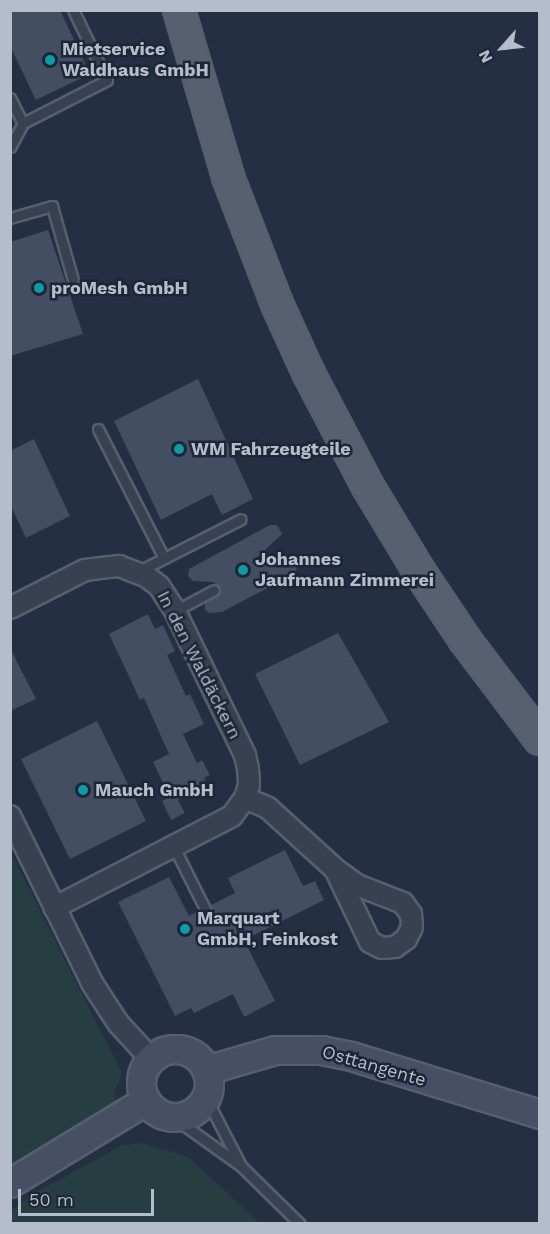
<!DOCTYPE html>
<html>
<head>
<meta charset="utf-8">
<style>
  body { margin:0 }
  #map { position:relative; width:550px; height:1234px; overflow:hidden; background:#242f41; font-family:"Work Sans",sans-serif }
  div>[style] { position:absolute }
  .green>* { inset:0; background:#263d42 }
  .building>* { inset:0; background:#434e63 }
  .roads { filter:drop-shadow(2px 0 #565f6e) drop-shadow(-2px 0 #565f6e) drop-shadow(0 2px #565f6e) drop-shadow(0 -2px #565f6e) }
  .lane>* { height:9px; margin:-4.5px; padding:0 4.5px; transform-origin:4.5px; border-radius:4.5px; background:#384151 }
  .street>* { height:20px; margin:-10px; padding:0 10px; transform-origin:10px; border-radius:10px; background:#384151 }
  .secondary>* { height:27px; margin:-13.5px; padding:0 13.5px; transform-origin:13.5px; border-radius:13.5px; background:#464f64 }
  .secondary>.ring { margin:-13.5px; padding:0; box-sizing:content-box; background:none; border:27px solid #464f64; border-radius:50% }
  .primary>* { height:30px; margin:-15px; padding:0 15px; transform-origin:15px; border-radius:15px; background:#566071 }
  .dots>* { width:16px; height:16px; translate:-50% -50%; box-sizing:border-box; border:3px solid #1d2636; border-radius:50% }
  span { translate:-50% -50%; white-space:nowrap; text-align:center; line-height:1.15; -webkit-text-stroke:5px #1d2636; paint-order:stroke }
  .poi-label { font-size:18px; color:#b5bccb; font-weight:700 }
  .left { translate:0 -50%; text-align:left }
  .street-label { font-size:18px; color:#b5bccb }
  .frame { position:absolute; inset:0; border:12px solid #b5bccb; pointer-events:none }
  .north { position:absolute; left:472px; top:18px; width:60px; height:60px; -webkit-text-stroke:4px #1d2636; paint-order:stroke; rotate:243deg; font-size:16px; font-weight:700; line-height:24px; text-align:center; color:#b5bccb }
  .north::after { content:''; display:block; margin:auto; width:21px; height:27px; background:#b5bccb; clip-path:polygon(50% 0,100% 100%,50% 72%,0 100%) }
  .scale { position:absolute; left:18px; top:1189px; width:136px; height:27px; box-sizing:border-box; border:3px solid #b5bccb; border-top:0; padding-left:8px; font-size:18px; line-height:21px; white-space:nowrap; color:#b5bccb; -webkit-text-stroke:4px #1d2636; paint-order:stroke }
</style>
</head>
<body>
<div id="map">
  <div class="green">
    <i style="clip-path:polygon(10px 851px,122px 1073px,115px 1093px,115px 1111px,10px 1173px)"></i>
    <i style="clip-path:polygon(142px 1143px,188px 1157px,260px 1223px,11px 1223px,11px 1211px,35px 1193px,122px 1145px)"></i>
  </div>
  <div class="building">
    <i style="clip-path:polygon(10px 10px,60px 10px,90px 74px,36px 100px,10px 46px)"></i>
    <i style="clip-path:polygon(48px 230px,83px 334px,10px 356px,10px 242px)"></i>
    <i style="clip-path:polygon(198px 379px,253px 499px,222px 515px,212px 494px,161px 520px,114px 421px)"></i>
    <i style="clip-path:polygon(34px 439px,70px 516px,26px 538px,10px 504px,10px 451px)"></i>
    <i style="clip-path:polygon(270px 525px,277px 525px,282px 534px,251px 563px,291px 560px,297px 564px,296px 573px,222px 612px,209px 613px,205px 610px,205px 603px,219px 594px,220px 587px,213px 582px,193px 581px,188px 576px,189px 569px)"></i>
    <i style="clip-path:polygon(148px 614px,155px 629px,163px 625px,175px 651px,167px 655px,186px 696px,190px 694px,204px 724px,183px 734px,197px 763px,202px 760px,210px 775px,204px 778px,207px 786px,178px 800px,185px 813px,171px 820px,162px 801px,170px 797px,153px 762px,169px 754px,144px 698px,140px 700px,109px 634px)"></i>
    <i style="clip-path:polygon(338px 633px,389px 722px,300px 765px,255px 674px)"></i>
    <i style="clip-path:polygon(10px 648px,36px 699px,10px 711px)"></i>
    <i style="clip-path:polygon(97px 721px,146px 821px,70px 859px,21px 759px)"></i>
    <i style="clip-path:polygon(285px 850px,303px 886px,315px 881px,324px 900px,244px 940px,275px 1001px,244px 1017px,233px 994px,194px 1013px,191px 1008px,175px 1016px,118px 902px,169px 877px,189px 916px,198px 911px,203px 917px,208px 917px,213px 912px,211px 905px,235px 893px,228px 878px)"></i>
  </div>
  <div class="roads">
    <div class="lane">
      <i style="left:10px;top:98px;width:28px;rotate:63deg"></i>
      <i style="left:23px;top:123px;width:27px;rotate:118deg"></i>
      <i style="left:23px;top:123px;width:94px;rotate:-27.1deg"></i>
      <i style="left:107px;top:80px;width:78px;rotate:-115.9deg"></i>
      <i style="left:10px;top:218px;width:44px;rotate:-15.9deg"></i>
      <i style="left:52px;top:206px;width:77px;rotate:74.2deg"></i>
      <i style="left:98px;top:429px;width:145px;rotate:62.9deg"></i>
      <i style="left:139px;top:571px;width:114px;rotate:-27deg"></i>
      <i style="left:175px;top:611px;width:44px;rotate:-28.3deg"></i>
      <i style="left:174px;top:847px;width:72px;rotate:63.4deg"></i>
      <i style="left:206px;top:1098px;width:74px;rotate:62.7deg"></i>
      <i style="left:174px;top:1118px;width:82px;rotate:35.6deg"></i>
      <i style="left:241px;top:1166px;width:83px;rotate:44.5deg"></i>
    </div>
    <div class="street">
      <i style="left:10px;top:608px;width:84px;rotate:-26.9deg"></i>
      <i style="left:85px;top:570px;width:34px;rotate:-7deg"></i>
      <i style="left:119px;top:566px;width:30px;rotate:21deg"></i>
      <i style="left:147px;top:577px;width:15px;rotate:37deg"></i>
      <i style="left:159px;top:586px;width:30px;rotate:57deg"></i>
      <i style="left:175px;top:611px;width:160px;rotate:64.1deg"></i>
      <i style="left:245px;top:755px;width:14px;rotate:78deg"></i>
      <i style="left:248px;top:769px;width:16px;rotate:86deg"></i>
      <i style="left:249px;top:785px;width:14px;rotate:107deg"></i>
      <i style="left:245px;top:798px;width:22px;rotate:126deg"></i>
      <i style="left:232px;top:816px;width:200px;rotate:152.7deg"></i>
      <i style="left:245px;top:798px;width:25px;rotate:23deg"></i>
      <i style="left:268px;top:808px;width:91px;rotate:42.3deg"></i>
      <i style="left:335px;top:869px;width:81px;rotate:64.4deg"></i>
      <i style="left:370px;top:942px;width:13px;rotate:27deg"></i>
      <i style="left:382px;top:948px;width:13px;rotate:-4deg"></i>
      <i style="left:395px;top:947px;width:14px;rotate:-36deg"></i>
      <i style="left:406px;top:939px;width:13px;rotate:-63deg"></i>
      <i style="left:412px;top:927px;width:13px;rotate:-94deg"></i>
      <i style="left:411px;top:914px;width:14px;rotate:-126deg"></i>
      <i style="left:403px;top:903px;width:49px;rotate:-158.6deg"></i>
      <i style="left:357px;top:885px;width:27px;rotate:-144deg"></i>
      <i style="left:10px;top:816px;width:186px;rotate:63.8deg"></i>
      <i style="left:92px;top:983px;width:48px;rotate:57deg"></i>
      <i style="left:118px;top:1023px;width:49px;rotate:47.5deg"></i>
    </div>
    <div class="secondary">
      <i class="ring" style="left:141px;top:1049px;width:41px;height:41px"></i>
      <i style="left:206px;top:1070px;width:72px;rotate:-16.2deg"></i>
      <i style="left:275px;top:1050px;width:46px"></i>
      <i style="left:321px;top:1050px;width:31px;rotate:11deg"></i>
      <i style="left:351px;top:1056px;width:198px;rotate:17.1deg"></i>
      <i style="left:10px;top:1183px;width:158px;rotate:-31.3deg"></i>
    </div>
    <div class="primary">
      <i style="left:179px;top:10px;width:174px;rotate:73.6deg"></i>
      <i style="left:228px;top:177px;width:136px;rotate:68.9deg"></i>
      <i style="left:277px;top:304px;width:75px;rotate:65.5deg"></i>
      <i style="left:308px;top:372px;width:127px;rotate:62.4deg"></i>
      <i style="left:367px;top:485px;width:97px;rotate:58.9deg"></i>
      <i style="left:417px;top:568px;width:87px;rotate:56.3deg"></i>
      <i style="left:465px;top:640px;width:124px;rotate:52.9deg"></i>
    </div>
  </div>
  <div class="dots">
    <i style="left:50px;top:60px;background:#0f9aa8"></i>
    <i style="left:39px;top:288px;background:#0f9aa8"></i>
    <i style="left:179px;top:449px;background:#0f9aa8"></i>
    <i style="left:243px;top:570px;background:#0f9aa8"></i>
    <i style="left:83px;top:790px;background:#0f9aa8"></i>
    <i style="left:185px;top:929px;background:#0f9aa8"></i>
  </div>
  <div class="poi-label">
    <span class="left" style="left:62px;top:60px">Mietservice<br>Waldhaus GmbH</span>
    <span class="left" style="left:51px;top:288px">proMesh GmbH</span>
    <span class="left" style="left:191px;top:449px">WM Fahrzeugteile</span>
    <span class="left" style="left:255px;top:570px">Johannes<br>Jaufmann Zimmerei</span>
    <span class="left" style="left:95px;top:790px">Mauch GmbH</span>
    <span class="left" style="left:197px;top:929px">Marquart<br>GmbH, Feinkost</span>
  </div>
  <div class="street-label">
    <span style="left:199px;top:665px;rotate:63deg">In den Waldäckern</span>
    <span style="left:374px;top:1066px;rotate:16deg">Osttangente</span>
  </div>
  <div class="frame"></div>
  <div class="north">N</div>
  <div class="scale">50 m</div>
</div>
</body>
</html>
